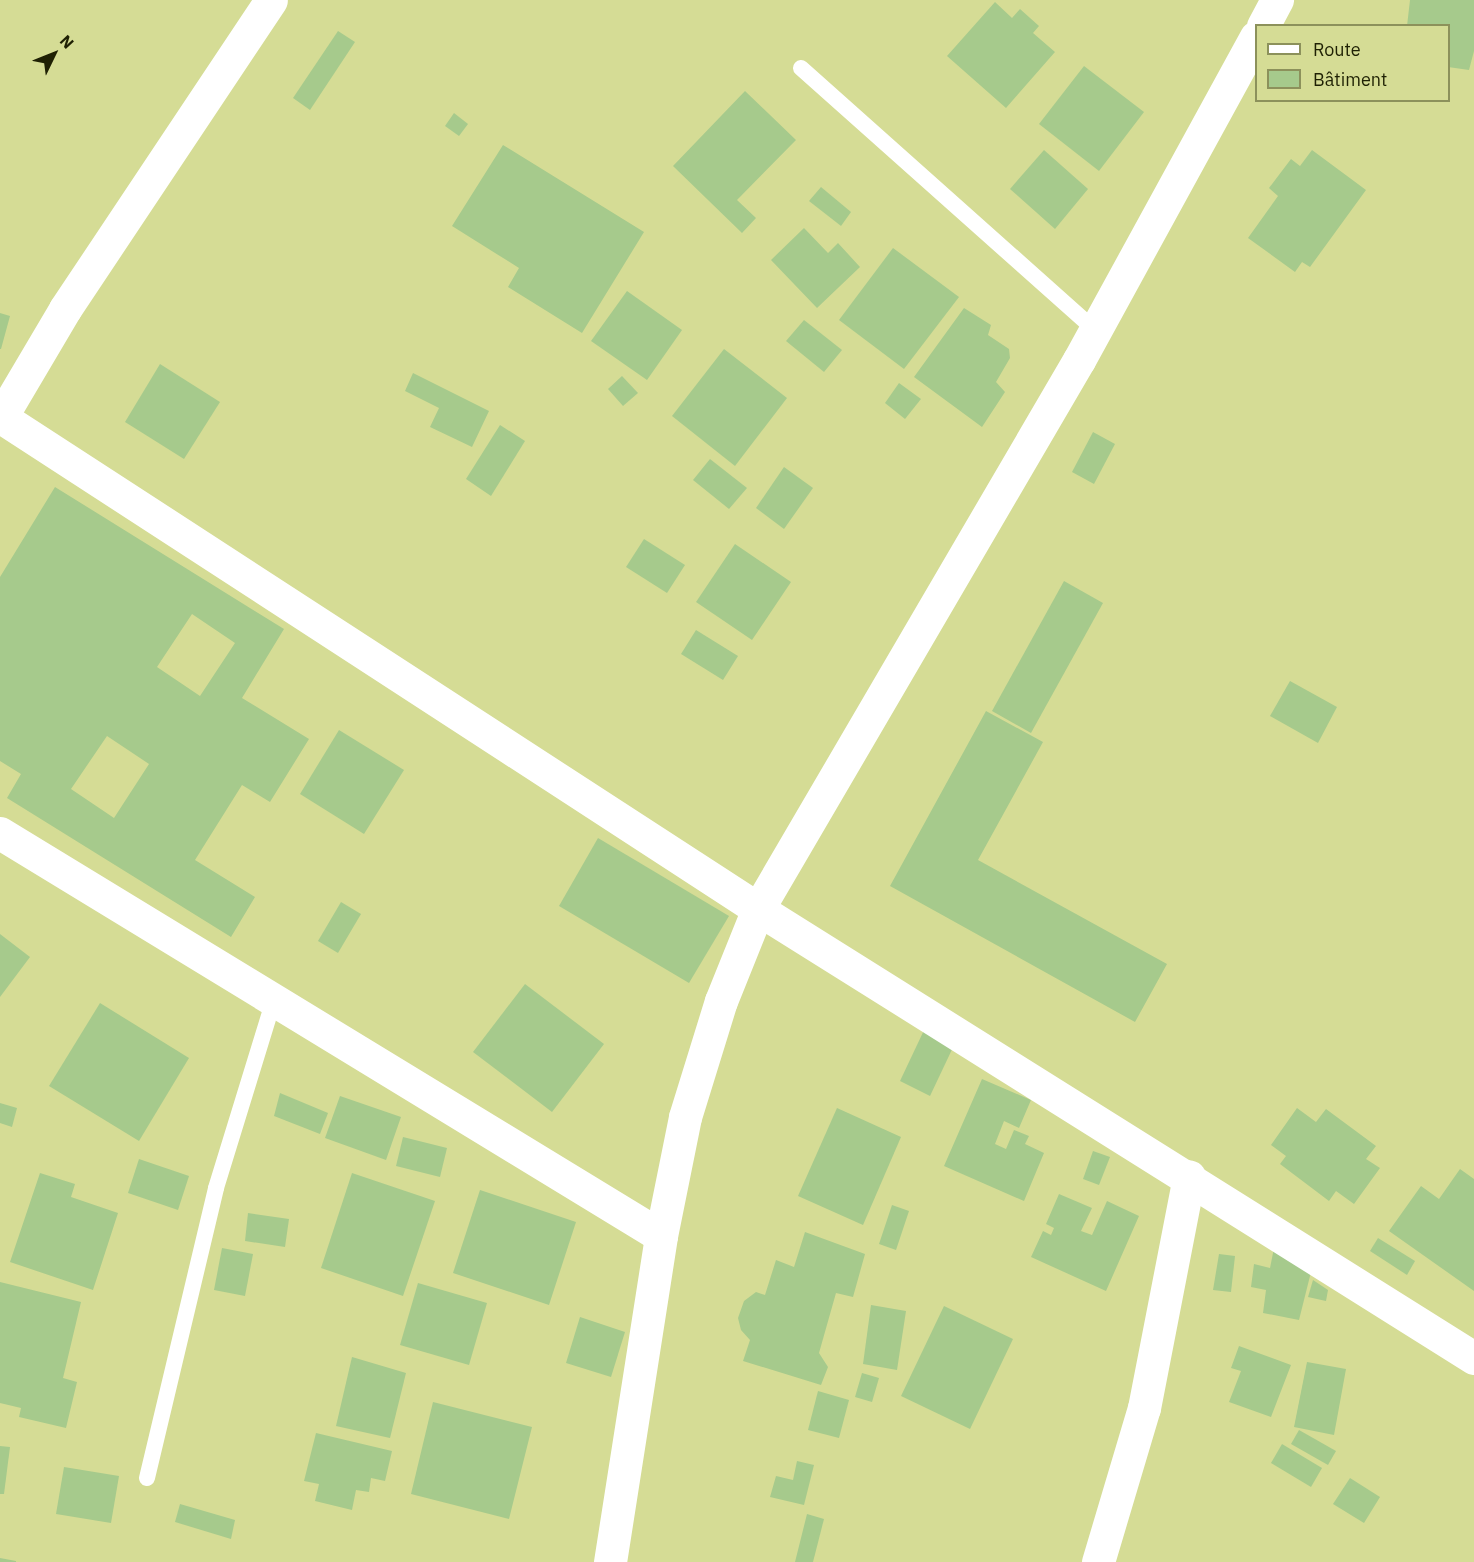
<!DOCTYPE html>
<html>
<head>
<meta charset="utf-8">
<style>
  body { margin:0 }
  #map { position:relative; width:1474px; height:1562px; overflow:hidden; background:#d5dc95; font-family:"IBM Plex Sans",sans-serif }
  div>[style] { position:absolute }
  .building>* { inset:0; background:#a6ca8c }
  .service>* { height:16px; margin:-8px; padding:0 8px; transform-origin:8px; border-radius:8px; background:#fff }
  .minor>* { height:33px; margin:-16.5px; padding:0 16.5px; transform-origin:16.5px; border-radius:16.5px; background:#fff }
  span { translate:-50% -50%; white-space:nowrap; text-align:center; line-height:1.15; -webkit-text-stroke:4.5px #d5dc95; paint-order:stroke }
  .legend { position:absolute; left:1255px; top:24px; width:195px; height:78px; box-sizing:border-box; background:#d5dc95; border:2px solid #8c915b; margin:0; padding:8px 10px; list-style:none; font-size:18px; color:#1f2104 }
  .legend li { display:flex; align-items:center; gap:12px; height:30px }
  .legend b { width:30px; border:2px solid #8c915b }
  .north { position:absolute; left:24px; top:24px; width:60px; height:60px; -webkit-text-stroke:4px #d5dc95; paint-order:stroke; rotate:47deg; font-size:16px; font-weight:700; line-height:24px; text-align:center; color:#1f2104 }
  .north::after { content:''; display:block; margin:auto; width:21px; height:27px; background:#1f2104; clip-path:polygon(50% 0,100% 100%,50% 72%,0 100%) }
</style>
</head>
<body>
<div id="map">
  <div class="building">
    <i style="clip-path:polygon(1410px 0,1474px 0,1474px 51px,1469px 70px,1448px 67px,1448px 26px,1407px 26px)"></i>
    <i style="clip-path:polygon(995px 2px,1012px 18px,1020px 9px,1039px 26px,1033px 33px,1055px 52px,1006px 108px,947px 56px)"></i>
    <i style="clip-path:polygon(338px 31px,355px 42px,310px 110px,293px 98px)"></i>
    <i style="clip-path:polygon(1084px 66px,1144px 112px,1099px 171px,1039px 124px)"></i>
    <i style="clip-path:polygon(745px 91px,796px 140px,737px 200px,756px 218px,742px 233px,673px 166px)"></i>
    <i style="clip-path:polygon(454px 113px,468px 124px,459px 136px,445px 126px)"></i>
    <i style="clip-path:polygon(503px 145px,644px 232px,582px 333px,508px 287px,519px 268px,452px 226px)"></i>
    <i style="clip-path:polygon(1044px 150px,1088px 189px,1055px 229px,1010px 189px)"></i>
    <i style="clip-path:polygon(1312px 150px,1366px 190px,1310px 267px,1302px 262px,1295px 272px,1248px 238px,1278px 196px,1269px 188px,1291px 159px,1300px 166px)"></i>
    <i style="clip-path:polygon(821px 187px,851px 212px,841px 226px,809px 201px)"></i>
    <i style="clip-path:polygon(804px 228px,828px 253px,838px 243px,860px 267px,817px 308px,771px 260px)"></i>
    <i style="clip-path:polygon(893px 248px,959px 297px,904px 369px,839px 320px)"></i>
    <i style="clip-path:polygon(627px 291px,682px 330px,647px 380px,591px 341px)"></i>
    <i style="clip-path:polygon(964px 308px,991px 325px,988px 335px,1009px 349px,1010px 358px,996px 382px,1005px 392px,982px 427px,914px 377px)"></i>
    <i style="clip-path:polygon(0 313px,10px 316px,1px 349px,0 349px)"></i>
    <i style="clip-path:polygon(804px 320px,842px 350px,824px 372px,786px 341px)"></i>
    <i style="clip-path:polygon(724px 349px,787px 398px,735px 466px,672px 416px)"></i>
    <i style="clip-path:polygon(160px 364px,220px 402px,184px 459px,125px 422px)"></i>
    <i style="clip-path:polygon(413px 373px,489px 411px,472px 447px,430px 427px,439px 408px,405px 391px)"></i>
    <i style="clip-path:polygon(622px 376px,638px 393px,623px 406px,608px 389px)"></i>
    <i style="clip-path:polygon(899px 383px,921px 399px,905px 419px,885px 403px)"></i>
    <i style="clip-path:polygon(500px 425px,525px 441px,491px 496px,466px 479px)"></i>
    <i style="clip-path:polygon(1093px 432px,1115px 444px,1094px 484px,1072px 472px)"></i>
    <i style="clip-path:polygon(710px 459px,747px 488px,729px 509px,693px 480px)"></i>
    <i style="clip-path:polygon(784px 467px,813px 488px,784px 529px,756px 508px)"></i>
    <i style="clip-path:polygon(evenodd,55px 487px,284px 629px,242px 698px,309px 739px,270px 802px,242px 785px,195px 860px,255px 897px,231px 937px,7px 798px,21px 774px,0 761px,0 577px,55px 487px,192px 614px,235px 643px,200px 696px,157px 667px,192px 614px,55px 487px,107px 736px,149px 764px,114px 818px,71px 789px,107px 736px)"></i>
    <i style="clip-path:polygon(644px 539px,685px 565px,667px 593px,626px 567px)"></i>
    <i style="clip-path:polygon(735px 544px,791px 582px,752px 640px,696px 602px)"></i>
    <i style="clip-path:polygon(1064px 581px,1103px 603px,1031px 733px,992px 711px)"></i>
    <i style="clip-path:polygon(696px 630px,738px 656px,723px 680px,681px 654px)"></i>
    <i style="clip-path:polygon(1290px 681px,1337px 707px,1318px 743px,1270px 716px)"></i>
    <i style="clip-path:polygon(986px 711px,1043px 742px,978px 860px,1167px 964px,1135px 1022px,890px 886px)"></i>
    <i style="clip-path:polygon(339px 730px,404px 770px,364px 834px,300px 794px)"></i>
    <i style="clip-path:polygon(598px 838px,729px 916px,689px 983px,559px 906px)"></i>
    <i style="clip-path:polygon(341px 902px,361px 914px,338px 953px,318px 941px)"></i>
    <i style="clip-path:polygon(0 934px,30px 957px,0 997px)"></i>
    <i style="clip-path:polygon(525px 984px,604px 1044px,552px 1112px,473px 1052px)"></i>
    <i style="clip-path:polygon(100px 1003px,189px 1058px,139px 1141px,49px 1086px)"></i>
    <i style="clip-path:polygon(926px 1026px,956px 1041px,930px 1096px,900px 1081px)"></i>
    <i style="clip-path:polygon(982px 1079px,1031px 1100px,1019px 1128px,1004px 1121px,995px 1144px,1006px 1149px,1014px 1130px,1029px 1136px,1025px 1144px,1044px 1153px,1024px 1201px,944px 1166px)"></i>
    <i style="clip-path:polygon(280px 1093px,328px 1113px,320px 1134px,274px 1116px)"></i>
    <i style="clip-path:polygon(340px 1096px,401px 1117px,386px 1160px,325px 1138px)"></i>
    <i style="clip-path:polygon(0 1103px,17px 1108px,12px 1127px,0 1123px)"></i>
    <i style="clip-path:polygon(837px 1108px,901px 1137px,863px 1225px,798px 1196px)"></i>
    <i style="clip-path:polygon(1297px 1108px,1316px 1122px,1326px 1109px,1376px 1146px,1366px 1159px,1380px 1168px,1354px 1204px,1336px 1191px,1329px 1201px,1280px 1164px,1286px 1156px,1271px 1145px)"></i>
    <i style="clip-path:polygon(403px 1137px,447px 1148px,440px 1177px,396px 1166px)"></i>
    <i style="clip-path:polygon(1093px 1151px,1110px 1157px,1099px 1185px,1083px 1179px)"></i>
    <i style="clip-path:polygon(139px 1159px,189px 1176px,178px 1210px,128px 1193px)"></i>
    <i style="clip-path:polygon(1460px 1169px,1474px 1179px,1474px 1291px,1389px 1231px,1421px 1186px,1439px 1199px)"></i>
    <i style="clip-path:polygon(40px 1173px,75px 1184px,71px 1197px,118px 1213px,93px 1290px,10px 1262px)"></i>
    <i style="clip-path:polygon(352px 1173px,435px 1201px,403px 1296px,321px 1268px)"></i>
    <i style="clip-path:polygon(480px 1190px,576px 1222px,549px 1305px,453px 1273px)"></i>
    <i style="clip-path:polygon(1059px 1194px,1092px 1208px,1081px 1231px,1092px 1235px,1107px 1201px,1139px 1216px,1106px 1291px,1031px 1257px,1043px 1231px,1051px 1235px,1054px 1228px,1046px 1224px)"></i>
    <i style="clip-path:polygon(892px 1205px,909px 1211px,896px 1250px,879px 1244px)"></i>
    <i style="clip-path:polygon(248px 1213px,289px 1219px,285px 1247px,245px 1241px)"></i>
    <i style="clip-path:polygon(805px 1232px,865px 1254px,853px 1297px,836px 1293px,819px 1353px,828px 1367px,821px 1385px,743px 1361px,750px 1340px,741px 1330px,738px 1318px,744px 1301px,756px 1292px,765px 1295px,776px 1260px,794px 1267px)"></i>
    <i style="clip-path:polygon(1378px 1238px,1415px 1261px,1407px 1275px,1370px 1251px)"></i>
    <i style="clip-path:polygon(222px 1248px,253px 1254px,245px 1296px,214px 1290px)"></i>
    <i style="clip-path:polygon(1274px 1248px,1311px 1272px,1299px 1320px,1263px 1313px,1266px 1290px,1251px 1287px,1254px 1264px,1270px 1268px)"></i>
    <i style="clip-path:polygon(1219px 1254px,1235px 1256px,1231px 1292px,1213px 1290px)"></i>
    <i style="clip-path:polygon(1313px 1280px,1328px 1290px,1326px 1301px,1308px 1297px)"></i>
    <i style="clip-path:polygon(0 1282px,81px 1302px,63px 1378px,77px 1382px,66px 1428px,19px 1417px,21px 1408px,0 1403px)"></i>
    <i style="clip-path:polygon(418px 1283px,487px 1303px,469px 1365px,400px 1345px)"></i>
    <i style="clip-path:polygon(871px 1305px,906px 1311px,897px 1370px,863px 1364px)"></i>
    <i style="clip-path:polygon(944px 1306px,1013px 1339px,970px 1429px,901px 1396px)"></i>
    <i style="clip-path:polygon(580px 1317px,625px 1332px,611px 1377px,566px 1363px)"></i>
    <i style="clip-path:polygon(1239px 1346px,1291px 1365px,1271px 1417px,1229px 1402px,1241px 1371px,1231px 1368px)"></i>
    <i style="clip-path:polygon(352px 1357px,406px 1373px,390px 1438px,336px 1426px)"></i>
    <i style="clip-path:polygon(1307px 1362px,1346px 1369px,1334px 1435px,1294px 1427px)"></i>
    <i style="clip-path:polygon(862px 1373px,879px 1378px,872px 1402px,855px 1397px)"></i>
    <i style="clip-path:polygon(818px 1391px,849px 1400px,839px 1438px,808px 1430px)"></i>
    <i style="clip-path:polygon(433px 1402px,532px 1427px,509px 1519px,411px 1494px)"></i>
    <i style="clip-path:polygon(1299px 1430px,1336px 1451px,1328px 1465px,1291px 1444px)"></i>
    <i style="clip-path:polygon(316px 1433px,392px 1451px,385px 1481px,371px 1478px,369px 1492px,356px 1490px,352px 1510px,315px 1501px,319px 1484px,304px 1481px)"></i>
    <i style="clip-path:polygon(1282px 1444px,1322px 1468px,1311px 1487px,1271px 1463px)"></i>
    <i style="clip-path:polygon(0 1446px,10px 1447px,4px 1494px,0 1494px)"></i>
    <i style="clip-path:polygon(797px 1461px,814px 1465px,804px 1505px,770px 1497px,776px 1476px,793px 1480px)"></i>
    <i style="clip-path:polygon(64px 1467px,119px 1476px,111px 1523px,56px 1514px)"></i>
    <i style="clip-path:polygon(1350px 1478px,1380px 1497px,1364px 1523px,1333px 1504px)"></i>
    <i style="clip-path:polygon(180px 1504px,235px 1520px,231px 1539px,175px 1522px)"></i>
    <i style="clip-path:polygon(807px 1514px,824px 1519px,813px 1562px,795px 1562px)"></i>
    <i style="clip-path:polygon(0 1558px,16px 1561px,16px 1562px,0 1562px)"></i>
  </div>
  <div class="service">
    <i style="left:801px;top:68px;width:394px;rotate:41.7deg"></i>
    <i style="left:147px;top:1478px;width:298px;rotate:-76.6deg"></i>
    <i style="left:216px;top:1188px;width:198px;rotate:-72.9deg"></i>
  </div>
  <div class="minor">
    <i style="left:1263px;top:26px;width:30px;rotate:-62deg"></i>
    <i style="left:1px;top:417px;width:903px;rotate:33.02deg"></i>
    <i style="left:758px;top:909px;width:845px;rotate:32.09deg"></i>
    <i style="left:0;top:419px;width:128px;rotate:-59.4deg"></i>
    <i style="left:65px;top:309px;width:371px;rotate:-56.3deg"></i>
    <i style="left:0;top:833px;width:774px;rotate:31.37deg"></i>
    <i style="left:610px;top:1562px;width:330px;rotate:-81.1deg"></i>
    <i style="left:661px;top:1236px;width:121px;rotate:-78.6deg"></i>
    <i style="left:685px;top:1117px;width:121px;rotate:-72.8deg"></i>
    <i style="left:721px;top:1001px;width:99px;rotate:-68.1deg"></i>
    <i style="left:758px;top:909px;width:636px;rotate:-59.69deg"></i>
    <i style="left:1079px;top:360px;width:368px;rotate:-61.3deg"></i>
    <i style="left:1098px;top:1562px;width:161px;rotate:-73.4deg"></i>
    <i style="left:1144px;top:1408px;width:236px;rotate:-79deg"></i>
  </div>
  <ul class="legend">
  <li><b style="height:8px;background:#fff"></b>Route</li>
  <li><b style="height:16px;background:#a6ca8c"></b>Bâtiment</li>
  </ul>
  <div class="north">N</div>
</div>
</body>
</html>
